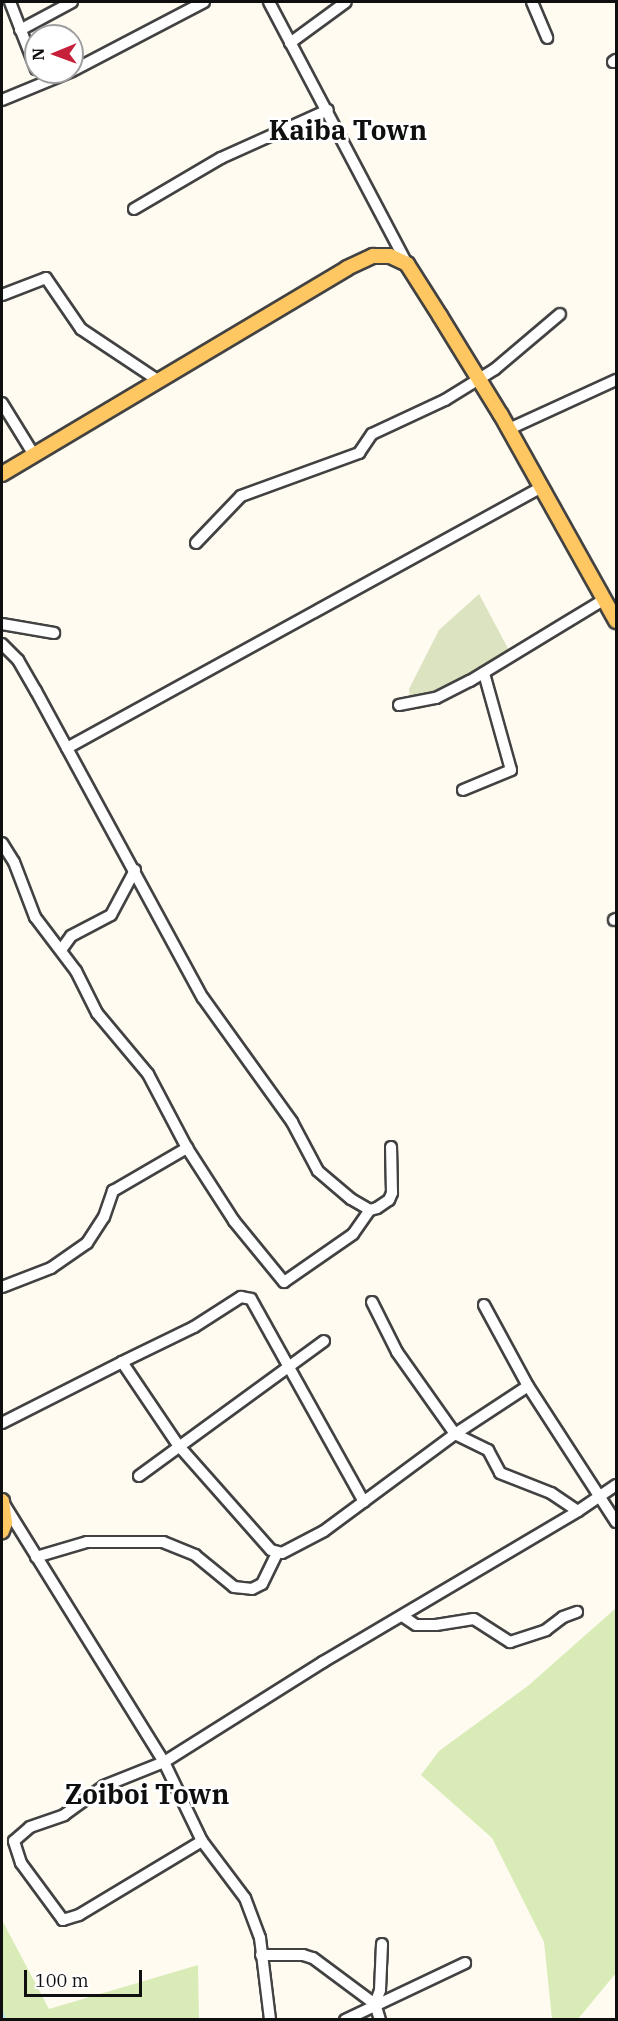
<!DOCTYPE html>
<html>
<head>
<meta charset="utf-8">
<style>
  body { margin:0 }
  #map { position:relative; width:618px; height:2021px; overflow:hidden; background:#fffbf1; font-family:"IBM Plex Serif",serif }
  div>[style] { position:absolute }
  .green>* { inset:0; background:#d9ecb8 }
  .cemetery>* { inset:0; background:#dbe3c0 }
  .stream>* { height:2px; margin:-1px; padding:0 1px; transform-origin:1px; border-radius:1px; background:#b3e7f9 }
  .roads { filter:drop-shadow(2px 0 #424242) drop-shadow(-2px 0 #424242) drop-shadow(0 2px #424242) drop-shadow(0 -2px #424242) }
  .minor>* { height:10px; margin:-5px; padding:0 5px; transform-origin:5px; border-radius:5px; background:#fff }
  .major>* { height:14px; margin:-7px; padding:0 7px; transform-origin:7px; border-radius:7px; background:#fec762 }
  span { translate:-50% -50%; white-space:nowrap; text-align:center; line-height:1.15; -webkit-text-stroke:6px #fff; paint-order:stroke }
  .district-label { font-size:27px; color:#0f0f0f; font-weight:700 }
  .frame { position:absolute; inset:0; border:3px solid #0f0f0f; pointer-events:none }
  .north { position:absolute; left:24px; top:24px; width:60px; height:60px; box-sizing:border-box; background:#fff; border:2px solid #9f9f9f; border-radius:50%; rotate:269deg; font-size:16px; font-weight:700; line-height:24px; text-align:center; color:#0f0f0f }
  .north::after { content:''; display:block; margin:auto; width:21px; height:27px; background:#c7203a; clip-path:polygon(50% 0,100% 100%,50% 72%,0 100%) }
  .scale { position:absolute; left:24px; top:1970px; width:118px; height:27px; box-sizing:border-box; border:3px solid #0f0f0f; border-top:0; padding-left:8px; font-size:18px; line-height:21px; white-space:nowrap; color:#0f0f0f; -webkit-text-stroke:4px #fff; paint-order:stroke }
</style>
</head>
<body>
<div id="map">
  <div class="green">
    <i style="clip-path:polygon(616px 1608px,616px 1973px,578px 2019px,552px 2019px,544px 1942px,492px 1838px,421px 1775px,439px 1751px,529px 1685px)"></i>
    <i style="clip-path:polygon(2px 1920px,49px 2009px,198px 1965px,199px 2019px,2px 2019px)"></i>
  </div>
  <div class="cemetery">
    <i style="clip-path:polygon(479px 594px,513px 658px,421px 709px,412px 709px,409px 689px,439px 630px)"></i>
  </div>
  <div class="stream">
    <i style="left:2px;top:2011px;width:9px;rotate:72deg"></i>
  </div>
  <div class="roads">
    <div class="minor">
      <i style="left:10px;top:2px;width:72px;rotate:68.8deg"></i>
      <i style="left:269px;top:2px;width:296px;rotate:62.2deg"></i>
      <i style="left:532px;top:2px;width:39px;rotate:67deg"></i>
      <i style="left:20px;top:30px;width:59px;rotate:-28.3deg"></i>
      <i style="left:290px;top:43px;width:69px;rotate:-36.2deg"></i>
      <i style="left:613px;top:62px;width:4px;rotate:-34deg"></i>
      <i style="left:72px;top:71px;width:149px;rotate:-27.6deg"></i>
      <i style="left:2px;top:100px;width:74px;rotate:-22.4deg"></i>
      <i style="left:134px;top:209px;width:101px;rotate:-30.4deg"></i>
      <i style="left:221px;top:158px;width:117px;rotate:-24.2deg"></i>
      <i style="left:2px;top:295px;width:47px;rotate:-21.1deg"></i>
      <i style="left:46px;top:278px;width:62px;rotate:55.5deg"></i>
      <i style="left:81px;top:329px;width:94px;rotate:33.7deg"></i>
      <i style="left:2px;top:403px;width:61px;rotate:58.4deg"></i>
      <i style="left:509px;top:429px;width:118px;rotate:-24.6deg"></i>
      <i style="left:196px;top:543px;width:65px;rotate:-46.2deg"></i>
      <i style="left:241px;top:496px;width:126px;rotate:-20deg"></i>
      <i style="left:359px;top:453px;width:23px;rotate:-56deg"></i>
      <i style="left:372px;top:434px;width:81px;rotate:-25deg"></i>
      <i style="left:445px;top:400px;width:59px;rotate:-31.8deg"></i>
      <i style="left:495px;top:369px;width:85px;rotate:-40.2deg"></i>
      <i style="left:2px;top:624px;width:53px;rotate:9.8deg"></i>
      <i style="left:2px;top:644px;width:23px;rotate:45deg"></i>
      <i style="left:18px;top:660px;width:36px;rotate:60deg"></i>
      <i style="left:36px;top:691px;width:349px;rotate:61.5deg"></i>
      <i style="left:203px;top:998px;width:153px;rotate:54.3deg"></i>
      <i style="left:292px;top:1122px;width:55px;rotate:62deg"></i>
      <i style="left:318px;top:1171px;width:43px;rotate:40.3deg"></i>
      <i style="left:351px;top:1199px;width:22px;rotate:30deg"></i>
      <i style="left:370px;top:1210px;width:7px;rotate:-16deg"></i>
      <i style="left:377px;top:1208px;width:14px;rotate:-34deg"></i>
      <i style="left:389px;top:1200px;width:8px;rotate:-67deg"></i>
      <i style="left:392px;top:1193px;width:46px;rotate:-91.2deg"></i>
      <i style="left:399px;top:705px;width:38px;rotate:-11deg"></i>
      <i style="left:436px;top:698px;width:38px;rotate:-27deg"></i>
      <i style="left:470px;top:681px;width:156px;rotate:-31.3deg"></i>
      <i style="left:67px;top:748px;width:540px;rotate:-28.8deg"></i>
      <i style="left:463px;top:790px;width:52px;rotate:-22.6deg"></i>
      <i style="left:511px;top:770px;width:101px;rotate:-105.6deg"></i>
      <i style="left:2px;top:843px;width:22px;rotate:58deg"></i>
      <i style="left:14px;top:862px;width:59px;rotate:69.1deg"></i>
      <i style="left:35px;top:917px;width:68px;rotate:52.8deg"></i>
      <i style="left:76px;top:971px;width:47px;rotate:63.4deg"></i>
      <i style="left:97px;top:1013px;width:80px;rotate:50.1deg"></i>
      <i style="left:148px;top:1074px;width:84px;rotate:62.2deg"></i>
      <i style="left:187px;top:1148px;width:87px;rotate:57.2deg"></i>
      <i style="left:234px;top:1221px;width:79px;rotate:50.7deg"></i>
      <i style="left:284px;top:1282px;width:84px;rotate:-34.8deg"></i>
      <i style="left:353px;top:1234px;width:29px;rotate:-55deg"></i>
      <i style="left:614px;top:920px;width:2px;rotate:-27deg"></i>
      <i style="left:61px;top:950px;width:17px;rotate:-54deg"></i>
      <i style="left:71px;top:936px;width:45px;rotate:-27.7deg"></i>
      <i style="left:111px;top:915px;width:51px;rotate:-61.9deg"></i>
      <i style="left:2px;top:1287px;width:53px;rotate:-21.2deg"></i>
      <i style="left:51px;top:1268px;width:44px;rotate:-34.8deg"></i>
      <i style="left:87px;top:1243px;width:31px;rotate:-57deg"></i>
      <i style="left:104px;top:1217px;width:28px;rotate:-71deg"></i>
      <i style="left:113px;top:1191px;width:86px;rotate:-30.2deg"></i>
      <i style="left:372px;top:1302px;width:56px;rotate:63.4deg"></i>
      <i style="left:397px;top:1352px;width:100px;rotate:54.7deg"></i>
      <i style="left:455px;top:1434px;width:37px;rotate:26deg"></i>
      <i style="left:488px;top:1450px;width:26px;rotate:62deg"></i>
      <i style="left:500px;top:1473px;width:55px;rotate:21.4deg"></i>
      <i style="left:551px;top:1493px;width:32px;rotate:34deg"></i>
      <i style="left:578px;top:1511px;width:46px;rotate:-34.4deg"></i>
      <i style="left:484px;top:1305px;width:92px;rotate:61.5deg"></i>
      <i style="left:528px;top:1386px;width:162px;rotate:57.1deg"></i>
      <i style="left:122px;top:1362px;width:80px;rotate:-25.9deg"></i>
      <i style="left:194px;top:1327px;width:56px;rotate:-32.6deg"></i>
      <i style="left:241px;top:1297px;width:10px;rotate:11deg"></i>
      <i style="left:251px;top:1299px;width:232px;rotate:60.9deg"></i>
      <i style="left:2px;top:1423px;width:135px;rotate:-26.9deg"></i>
      <i style="left:122px;top:1362px;width:100px;rotate:56deg"></i>
      <i style="left:178px;top:1445px;width:140px;rotate:48.5deg"></i>
      <i style="left:271px;top:1550px;width:11px;rotate:15deg"></i>
      <i style="left:282px;top:1553px;width:47px;rotate:-27.6deg"></i>
      <i style="left:324px;top:1531px;width:163px;rotate:-36.5deg"></i>
      <i style="left:455px;top:1434px;width:87px;rotate:-33.3deg"></i>
      <i style="left:139px;top:1476px;width:229px;rotate:-36.1deg"></i>
      <i style="left:4px;top:1504px;width:304px;rotate:58.2deg"></i>
      <i style="left:164px;top:1762px;width:88px;rotate:64.3deg"></i>
      <i style="left:202px;top:1841px;width:71px;rotate:53deg"></i>
      <i style="left:245px;top:1898px;width:43px;rotate:69.4deg"></i>
      <i style="left:260px;top:1938px;width:83px;rotate:83deg"></i>
      <i style="left:36px;top:1557px;width:53px;rotate:-16.4deg"></i>
      <i style="left:87px;top:1542px;width:76px"></i>
      <i style="left:163px;top:1542px;width:35px;rotate:22deg"></i>
      <i style="left:195px;top:1555px;width:50px;rotate:39.4deg"></i>
      <i style="left:234px;top:1587px;width:18px;rotate:6deg"></i>
      <i style="left:252px;top:1589px;width:11px;rotate:-27deg"></i>
      <i style="left:262px;top:1584px;width:34px;rotate:-64deg"></i>
      <i style="left:404px;top:1617px;width:14px;rotate:34deg"></i>
      <i style="left:416px;top:1625px;width:20px"></i>
      <i style="left:436px;top:1625px;width:38px;rotate:-9deg"></i>
      <i style="left:474px;top:1619px;width:43px;rotate:32.6deg"></i>
      <i style="left:510px;top:1642px;width:38px;rotate:-18deg"></i>
      <i style="left:546px;top:1630px;width:21px;rotate:-37deg"></i>
      <i style="left:563px;top:1617px;width:15px;rotate:-20deg"></i>
      <i style="left:202px;top:1841px;width:144px;rotate:149deg"></i>
      <i style="left:79px;top:1915px;width:17px;rotate:163deg"></i>
      <i style="left:63px;top:1920px;width:71px;rotate:-126.4deg"></i>
      <i style="left:21px;top:1863px;width:23px;rotate:-108deg"></i>
      <i style="left:14px;top:1841px;width:21px;rotate:-41deg"></i>
      <i style="left:30px;top:1827px;width:36px;rotate:-19deg"></i>
      <i style="left:64px;top:1815px;width:49px;rotate:-35.9deg"></i>
      <i style="left:104px;top:1786px;width:65px;rotate:-21.8deg"></i>
      <i style="left:164px;top:1762px;width:188px;rotate:-32.2deg"></i>
      <i style="left:323px;top:1662px;width:296px;rotate:-30.6deg"></i>
      <i style="left:261px;top:1955px;width:42px"></i>
      <i style="left:303px;top:1955px;width:10px;rotate:17deg"></i>
      <i style="left:313px;top:1958px;width:77px;rotate:36.6deg"></i>
      <i style="left:345px;top:2020px;width:133px;rotate:-25.4deg"></i>
      <i style="left:380px;top:2020px;width:17px;rotate:-107deg"></i>
      <i style="left:375px;top:2004px;width:15px;rotate:-70deg"></i>
      <i style="left:380px;top:1990px;width:46px;rotate:-87.5deg"></i>
    </div>
    <div class="major">
      <i style="left:2px;top:474px;width:402px;rotate:-30.8deg"></i>
      <i style="left:347px;top:268px;width:29px;rotate:-25deg"></i>
      <i style="left:373px;top:256px;width:17px"></i>
      <i style="left:390px;top:256px;width:19px;rotate:25deg"></i>
      <i style="left:407px;top:264px;width:62px;rotate:57.6deg"></i>
      <i style="left:440px;top:316px;width:116px;rotate:58.4deg"></i>
      <i style="left:501px;top:415px;width:236px;rotate:60.8deg"></i>
      <i style="left:2px;top:1501px;width:22px;rotate:82deg"></i>
      <i style="left:5px;top:1523px;width:9px;rotate:111deg"></i>
    </div>
  </div>
  <div class="district-label">
    <span style="left:348px;top:130px">Kaiba Town</span>
    <span style="left:147px;top:1794px">Zoiboi Town</span>
  </div>
  <div class="frame"></div>
  <div class="north">N</div>
  <div class="scale">100 m</div>
</div>
</body>
</html>
